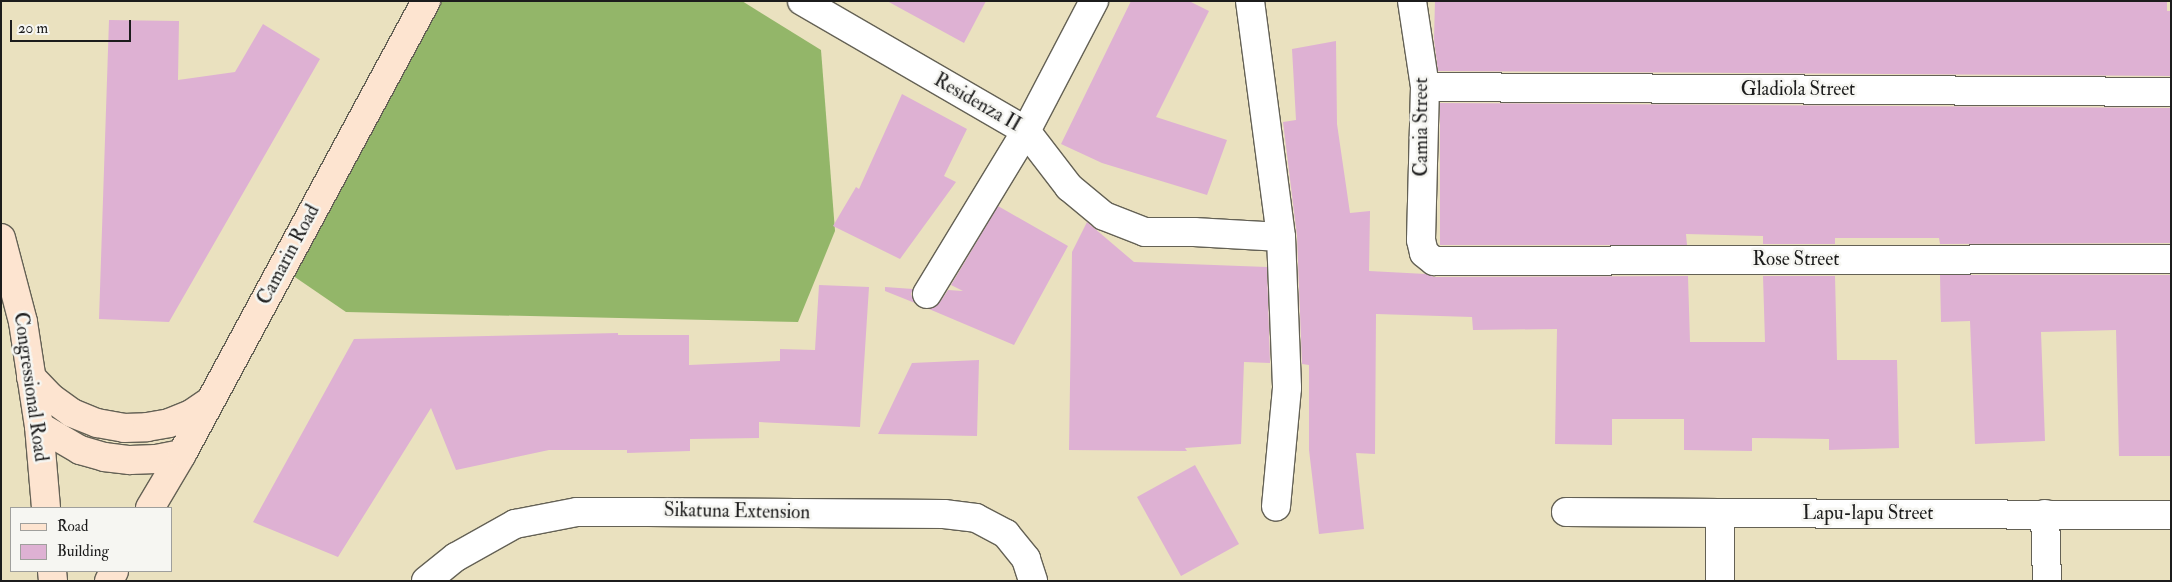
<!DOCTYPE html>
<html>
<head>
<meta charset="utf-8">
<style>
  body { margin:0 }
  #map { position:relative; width:2172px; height:582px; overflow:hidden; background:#eae1bf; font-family:"IM FELL Double Pica",serif }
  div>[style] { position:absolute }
  .forest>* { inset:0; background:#93b669 }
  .building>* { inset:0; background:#deb1d3 }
  .roads { filter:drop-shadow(1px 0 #646155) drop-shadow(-1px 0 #646155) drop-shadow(0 1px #646155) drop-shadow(0 -1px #646155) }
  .minor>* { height:28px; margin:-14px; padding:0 14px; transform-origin:14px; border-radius:14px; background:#fff }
  .tertiary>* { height:28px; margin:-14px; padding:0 14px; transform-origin:14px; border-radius:14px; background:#fff }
  .secondary>* { height:28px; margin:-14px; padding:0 14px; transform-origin:14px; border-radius:14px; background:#fde4d0 }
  span { translate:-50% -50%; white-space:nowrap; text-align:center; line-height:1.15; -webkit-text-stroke:5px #f6f6f2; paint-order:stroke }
  .street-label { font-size:19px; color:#1c1c1c }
  .frame { position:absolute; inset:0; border:2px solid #1c1c1c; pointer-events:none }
  .legend { position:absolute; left:10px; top:507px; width:162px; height:65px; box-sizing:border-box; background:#f6f6f2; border:1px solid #9f9f9c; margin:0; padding:6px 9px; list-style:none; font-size:15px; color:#1c1c1c }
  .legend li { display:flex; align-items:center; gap:10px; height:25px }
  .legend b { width:25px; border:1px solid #9f9f9c }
  .scale { position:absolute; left:10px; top:20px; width:121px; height:22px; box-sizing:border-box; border:2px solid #1c1c1c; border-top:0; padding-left:6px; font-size:15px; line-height:18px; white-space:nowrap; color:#1c1c1c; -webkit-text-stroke:4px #f6f6f2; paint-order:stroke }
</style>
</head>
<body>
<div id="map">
  <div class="forest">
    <i style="clip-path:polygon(436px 1px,742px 1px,821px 50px,835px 231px,798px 322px,346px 312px,289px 273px)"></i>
  </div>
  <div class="building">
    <i style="clip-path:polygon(887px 1px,986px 1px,964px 43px)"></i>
    <i style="clip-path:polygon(1131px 1px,1189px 1px,1209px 11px,1156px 117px,1227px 140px,1207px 195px,1102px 163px,1061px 144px)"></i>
    <i style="clip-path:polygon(1435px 1px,2167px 1px,2167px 11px,2171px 11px,2171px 76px,1438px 71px,1434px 39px)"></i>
    <i style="clip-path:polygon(109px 20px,179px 21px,178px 80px,235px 72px,263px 24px,320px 59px,169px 322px,99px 319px)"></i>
    <i style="clip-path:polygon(1336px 41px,1337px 124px,1350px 213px,1370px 211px,1369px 271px,1426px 274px,1434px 277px,1688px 276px,1690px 342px,1765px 342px,1763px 276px,1835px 276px,1837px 360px,1897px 360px,1899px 448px,1829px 450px,1829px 439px,1752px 438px,1752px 451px,1684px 450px,1684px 419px,1612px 419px,1612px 445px,1555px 444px,1557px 329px,1473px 330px,1472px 317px,1376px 314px,1375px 454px,1356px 453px,1364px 529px,1319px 534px,1309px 450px,1309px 365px,1302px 364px,1297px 236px,1283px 122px,1296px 120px,1292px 49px)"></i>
    <i style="clip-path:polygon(902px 94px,967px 129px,944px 176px,956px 182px,900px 259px,833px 226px,856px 187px,859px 189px)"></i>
    <i style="clip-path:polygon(1440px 103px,2171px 108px,2171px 243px,1940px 244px,1939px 238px,1835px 238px,1835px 244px,1763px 244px,1763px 236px,1686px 234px,1687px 245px,1440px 245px)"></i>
    <i style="clip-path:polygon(998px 206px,1068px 246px,1014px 345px,929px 309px,940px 302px,948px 290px,963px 291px,951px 285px)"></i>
    <i style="clip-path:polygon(1087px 222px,1134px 262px,1267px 267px,1270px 363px,1244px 362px,1241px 444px,1185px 448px,1187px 451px,1069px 450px,1072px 252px)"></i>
    <i style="clip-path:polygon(1940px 275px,2171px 275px,2171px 456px,2119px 456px,2116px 330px,2041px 332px,2045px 441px,1975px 444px,1970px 321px,1941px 322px)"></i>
    <i style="clip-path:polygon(819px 285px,869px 287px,860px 427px,759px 422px,759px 438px,690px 439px,690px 451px,627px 453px,627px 450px,549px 450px,456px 470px,431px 408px,338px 557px,253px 522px,354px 339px,618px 333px,618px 335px,689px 335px,689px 365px,780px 361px,780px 349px,815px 350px)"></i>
    <i style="clip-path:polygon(885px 287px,913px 289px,911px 294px,915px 303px,885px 291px)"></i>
    <i style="clip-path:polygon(979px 360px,977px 436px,878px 434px,912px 363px)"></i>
    <i style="clip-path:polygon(1195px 465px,1239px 544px,1181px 576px,1137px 497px)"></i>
  </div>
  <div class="roads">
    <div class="minor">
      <i style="left:802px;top:1px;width:259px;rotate:30.1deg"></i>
      <i style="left:1026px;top:131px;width:71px;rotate:52.5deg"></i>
      <i style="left:1069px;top:187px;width:45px;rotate:39.6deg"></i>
      <i style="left:1104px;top:216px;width:44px;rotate:21.3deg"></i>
      <i style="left:1145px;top:232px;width:49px"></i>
      <i style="left:1194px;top:232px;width:87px;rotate:3.3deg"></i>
      <i style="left:1250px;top:1px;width:238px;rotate:82.5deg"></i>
      <i style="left:1281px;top:237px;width:151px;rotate:87.7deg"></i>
      <i style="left:1287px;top:388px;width:119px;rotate:95.3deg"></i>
      <i style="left:1412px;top:1px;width:87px;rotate:81.4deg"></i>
      <i style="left:1425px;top:87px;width:153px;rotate:91.5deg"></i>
      <i style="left:1421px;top:240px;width:13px;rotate:77deg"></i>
      <i style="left:1424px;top:253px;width:13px;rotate:39deg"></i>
      <i style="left:1434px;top:261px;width:737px;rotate:-0.16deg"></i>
      <i style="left:1425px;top:87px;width:746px;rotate:0.38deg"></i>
      <i style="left:927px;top:294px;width:191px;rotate:-58.7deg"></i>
      <i style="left:1026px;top:131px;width:147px;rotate:-62.4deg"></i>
      <i style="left:1566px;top:512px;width:154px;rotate:0.4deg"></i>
      <i style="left:2045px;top:514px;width:67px;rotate:88.3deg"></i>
    </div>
    <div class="tertiary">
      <i style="left:426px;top:581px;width:38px;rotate:-39deg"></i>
      <i style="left:456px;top:557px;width:68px;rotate:-29.2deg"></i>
      <i style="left:515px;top:524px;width:63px;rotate:-11deg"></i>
      <i style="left:577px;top:512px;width:71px"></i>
      <i style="left:648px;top:512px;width:296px;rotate:0.4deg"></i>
      <i style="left:944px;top:514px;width:32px;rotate:7deg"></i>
      <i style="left:976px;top:518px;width:34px;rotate:28deg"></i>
      <i style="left:1006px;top:534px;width:32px;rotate:51deg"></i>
      <i style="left:1026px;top:559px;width:23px;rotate:72deg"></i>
      <i style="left:1720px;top:581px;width:68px;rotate:-90deg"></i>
      <i style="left:1720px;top:513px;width:451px;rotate:0.3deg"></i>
    </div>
    <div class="secondary">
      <i style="left:1px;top:238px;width:87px;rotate:75.3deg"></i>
      <i style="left:23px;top:322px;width:105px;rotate:81.3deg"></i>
      <i style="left:39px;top:426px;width:82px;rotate:85.1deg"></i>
      <i style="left:31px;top:377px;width:28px;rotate:46deg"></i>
      <i style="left:50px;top:397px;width:27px;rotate:36deg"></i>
      <i style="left:72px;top:413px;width:27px;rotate:22deg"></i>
      <i style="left:97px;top:423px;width:27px;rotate:10deg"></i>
      <i style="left:124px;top:428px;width:23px;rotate:-2deg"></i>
      <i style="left:147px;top:427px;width:22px;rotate:-10deg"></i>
      <i style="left:169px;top:423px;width:24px;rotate:-22deg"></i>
      <i style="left:191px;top:414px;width:23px;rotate:-34deg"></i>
      <i style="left:39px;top:426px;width:48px;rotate:30.3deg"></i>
      <i style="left:80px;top:450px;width:25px;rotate:16deg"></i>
      <i style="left:104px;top:457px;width:26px;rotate:7deg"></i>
      <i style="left:130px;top:460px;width:26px;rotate:-2deg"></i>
      <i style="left:156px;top:459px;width:26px;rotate:-11deg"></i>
      <i style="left:150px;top:508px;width:63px;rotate:-59.3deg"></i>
      <i style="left:182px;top:454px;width:515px;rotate:-61.69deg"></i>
      <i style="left:52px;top:571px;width:10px;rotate:84deg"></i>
      <i style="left:109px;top:581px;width:11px;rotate:-63deg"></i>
    </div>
  </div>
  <div class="street-label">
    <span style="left:1798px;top:90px">Gladiola Street</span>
    <span style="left:977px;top:103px;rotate:30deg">Residenza II</span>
    <span style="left:1422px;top:127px;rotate:-90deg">Camia Street</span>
    <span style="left:289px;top:255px;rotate:-62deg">Camarin Road</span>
    <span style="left:1796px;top:260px">Rose Street</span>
    <span style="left:30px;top:387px;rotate:82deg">Congressional Road</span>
    <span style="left:737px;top:512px;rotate:1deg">Sikatuna Extension</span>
    <span style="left:1868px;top:514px">Lapu-lapu Street</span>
  </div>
  <div class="frame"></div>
  <ul class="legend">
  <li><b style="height:6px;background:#fde4d0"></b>Road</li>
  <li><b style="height:14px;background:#deb1d3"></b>Building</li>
  </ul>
  <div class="scale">20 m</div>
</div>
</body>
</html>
